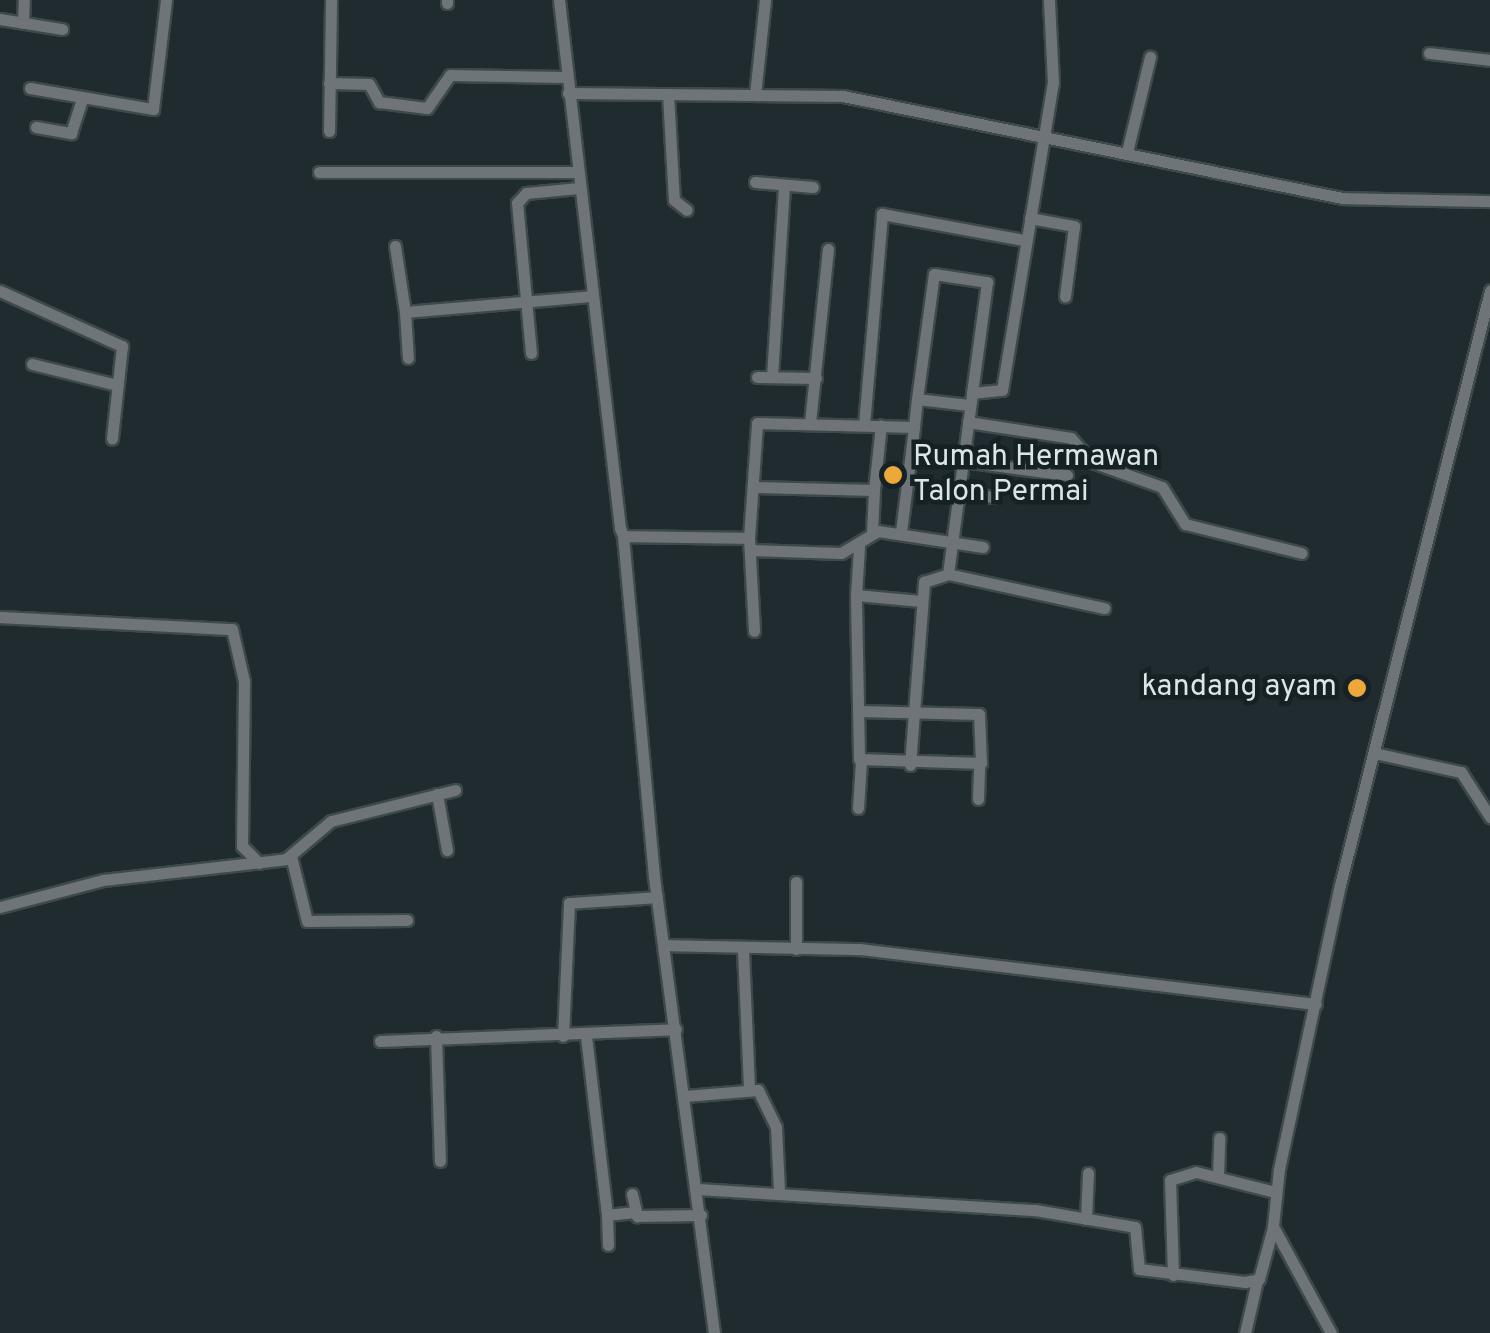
<!DOCTYPE html>
<html>
<head>
<meta charset="utf-8">
<style>
  body { margin:0 }
  #map { position:relative; width:1490px; height:1333px; overflow:hidden; background:#1f2b2e; font-family:Overpass,sans-serif }
  div>[style] { position:absolute }
  .roads { filter:drop-shadow(2px 0 #3d494b) drop-shadow(-2px 0 #3d494b) drop-shadow(0 2px #3d494b) drop-shadow(0 -2px #3d494b) }
  .minor>* { height:11px; margin:-5.5px; padding:0 5.5px; transform-origin:5.5px; border-radius:5.5px; background:#6f7478 }
  .dots>* { width:28px; height:28px; translate:-50% -50%; box-sizing:border-box; border:5px solid #152124; border-radius:50% }
  span { translate:-50% -50%; white-space:nowrap; text-align:center; line-height:1.15; -webkit-text-stroke:9px #152124; paint-order:stroke }
  .poi-label { font-size:30px; color:#dde5e6 }
  .left { translate:0 -50%; text-align:left }
  .right { translate:-100% -50%; text-align:right }
</style>
</head>
<body>
<div id="map">
  <div class="roads">
    <div class="minor">
      <i style="left:559px;top:0;width:532px;rotate:83.41deg"></i>
      <i style="left:620px;top:528px;width:9px;rotate:69deg"></i>
      <i style="left:623px;top:536px;width:126px;rotate:0.9deg"></i>
      <i style="left:749px;top:538px;width:93px;rotate:86.9deg"></i>
      <i style="left:447px;top:3px;width:3px;rotate:-90deg"></i>
      <i style="left:0;top:19px;width:63px;rotate:9.2deg"></i>
      <i style="left:23px;top:23px;width:23px;rotate:-88deg"></i>
      <i style="left:1429px;top:53px;width:61px;rotate:6.5deg"></i>
      <i style="left:329px;top:83px;width:40px;rotate:1.4deg"></i>
      <i style="left:369px;top:84px;width:21px;rotate:61deg"></i>
      <i style="left:379px;top:102px;width:48px;rotate:7.1deg"></i>
      <i style="left:427px;top:108px;width:40px;rotate:-55.1deg"></i>
      <i style="left:450px;top:75px;width:116px;rotate:1deg"></i>
      <i style="left:30px;top:88px;width:125px;rotate:9.7deg"></i>
      <i style="left:153px;top:109px;width:110px;rotate:-83.2deg"></i>
      <i style="left:568px;top:93px;width:275px;rotate:0.6deg"></i>
      <i style="left:843px;top:96px;width:509px;rotate:11.55deg"></i>
      <i style="left:1342px;top:198px;width:148px;rotate:1.2deg"></i>
      <i style="left:668px;top:94px;width:106px;rotate:86.8deg"></i>
      <i style="left:674px;top:200px;width:16px;rotate:38deg"></i>
      <i style="left:755px;top:95px;width:96px;rotate:-84deg"></i>
      <i style="left:36px;top:127px;width:36px;rotate:10deg"></i>
      <i style="left:71px;top:133px;width:35px;rotate:-72deg"></i>
      <i style="left:329px;top:131px;width:131px;rotate:-89.1deg"></i>
      <i style="left:1127px;top:152px;width:98px;rotate:-76.4deg"></i>
      <i style="left:319px;top:172px;width:258px"></i>
      <i style="left:755px;top:182px;width:58px;rotate:4.9deg"></i>
      <i style="left:1030px;top:218px;width:45px;rotate:10.3deg"></i>
      <i style="left:1074px;top:226px;width:71px;rotate:97.3deg"></i>
      <i style="left:395px;top:246px;width:67px;rotate:81.4deg"></i>
      <i style="left:405px;top:312px;width:186px;rotate:-4.9deg"></i>
      <i style="left:0;top:291px;width:134px;rotate:24.3deg"></i>
      <i style="left:122px;top:346px;width:93px;rotate:96.2deg"></i>
      <i style="left:405px;top:312px;width:46px;rotate:86.3deg"></i>
      <i style="left:531px;top:353px;width:151px;rotate:-95.3deg"></i>
      <i style="left:517px;top:203px;width:13px;rotate:-48deg"></i>
      <i style="left:526px;top:193px;width:53px;rotate:-5.4deg"></i>
      <i style="left:32px;top:364px;width:88px;rotate:13.9deg"></i>
      <i style="left:757px;top:377px;width:59px;rotate:1deg"></i>
      <i style="left:772px;top:377px;width:191px;rotate:-86.4deg"></i>
      <i style="left:917px;top:399px;width:126px;rotate:-82.3deg"></i>
      <i style="left:934px;top:274px;width:54px;rotate:8.6deg"></i>
      <i style="left:987px;top:282px;width:112px;rotate:97.7deg"></i>
      <i style="left:968px;top:422px;width:104px;rotate:8.8deg"></i>
      <i style="left:1071px;top:438px;width:32px;rotate:49deg"></i>
      <i style="left:1092px;top:462px;width:74px;rotate:19.7deg"></i>
      <i style="left:1162px;top:487px;width:44px;rotate:58.1deg"></i>
      <i style="left:1185px;top:524px;width:120px;rotate:14deg"></i>
      <i style="left:810px;top:423px;width:175px;rotate:-84.1deg"></i>
      <i style="left:864px;top:425px;width:212px;rotate:-85.1deg"></i>
      <i style="left:882px;top:214px;width:144px;rotate:10.4deg"></i>
      <i style="left:963px;top:461px;width:105px;rotate:7.7deg"></i>
      <i style="left:755px;top:487px;width:119px;rotate:1.4deg"></i>
      <i style="left:874px;top:490px;width:65px;rotate:-83.9deg"></i>
      <i style="left:959px;top:490px;width:34px;rotate:12deg"></i>
      <i style="left:901px;top:532px;width:106px;rotate:-82.9deg"></i>
      <i style="left:872px;top:533px;width:43px;rotate:-87.3deg"></i>
      <i style="left:623px;top:536px;width:342px;rotate:84.8deg"></i>
      <i style="left:654px;top:877px;width:460px;rotate:82.5deg"></i>
      <i style="left:749px;top:538px;width:115px;rotate:-86deg"></i>
      <i style="left:757px;top:423px;width:157px;rotate:1.5deg"></i>
      <i style="left:914px;top:427px;width:28px;rotate:-84deg"></i>
      <i style="left:917px;top:399px;width:52px;rotate:6.6deg"></i>
      <i style="left:750px;top:550px;width:91px;rotate:1.9deg"></i>
      <i style="left:841px;top:553px;width:43px;rotate:-30.7deg"></i>
      <i style="left:878px;top:531px;width:106px;rotate:8.7deg"></i>
      <i style="left:948px;top:574px;width:160px;rotate:12.3deg"></i>
      <i style="left:856px;top:595px;width:65px;rotate:5.3deg"></i>
      <i style="left:0;top:617px;width:232px;rotate:3deg"></i>
      <i style="left:232px;top:629px;width:53px;rotate:77deg"></i>
      <i style="left:244px;top:681px;width:165px;rotate:90.7deg"></i>
      <i style="left:242px;top:846px;width:24px;rotate:45deg"></i>
      <i style="left:858px;top:711px;width:121px;rotate:1.4deg"></i>
      <i style="left:979px;top:714px;width:49px;rotate:87.7deg"></i>
      <i style="left:981px;top:763px;width:122px;rotate:-178.1deg"></i>
      <i style="left:859px;top:759px;width:3px;rotate:-90deg"></i>
      <i style="left:859px;top:756px;width:161px;rotate:-91.1deg"></i>
      <i style="left:856px;top:595px;width:48px;rotate:-86.4deg"></i>
      <i style="left:1379px;top:754px;width:84px;rotate:12.4deg"></i>
      <i style="left:1461px;top:772px;width:54px;rotate:57.2deg"></i>
      <i style="left:910px;top:765px;width:184px;rotate:-85.6deg"></i>
      <i style="left:924px;top:582px;width:25px;rotate:-18deg"></i>
      <i style="left:948px;top:574px;width:183px;rotate:-82.4deg"></i>
      <i style="left:972px;top:393px;width:30px;rotate:-6deg"></i>
      <i style="left:1002px;top:390px;width:311px;rotate:-80.6deg"></i>
      <i style="left:1053px;top:83px;width:83px;rotate:-92.8deg"></i>
      <i style="left:437px;top:794px;width:57px;rotate:79.9deg"></i>
      <i style="left:978px;top:799px;width:33px;rotate:-88deg"></i>
      <i style="left:858px;top:808px;width:47px;rotate:-86.3deg"></i>
      <i style="left:291px;top:856px;width:67px;rotate:76.2deg"></i>
      <i style="left:307px;top:921px;width:100px;rotate:-0.6deg"></i>
      <i style="left:796px;top:882px;width:67px;rotate:90deg"></i>
      <i style="left:0;top:907px;width:106px;rotate:-14.7deg"></i>
      <i style="left:103px;top:880px;width:184px;rotate:-6.5deg"></i>
      <i style="left:286px;top:859px;width:59px;rotate:-40.2deg"></i>
      <i style="left:331px;top:821px;width:128px;rotate:-14deg"></i>
      <i style="left:664px;top:945px;width:196px;rotate:1.2deg"></i>
      <i style="left:860px;top:949px;width:459px;rotate:6.9deg"></i>
      <i style="left:743px;top:950px;width:135px;rotate:87.5deg"></i>
      <i style="left:436px;top:1036px;width:125px;rotate:88.2deg"></i>
      <i style="left:563px;top:1036px;width:133px;rotate:-87.4deg"></i>
      <i style="left:569px;top:903px;width:88px;rotate:-3.9deg"></i>
      <i style="left:586px;top:1036px;width:180px;rotate:83.3deg"></i>
      <i style="left:607px;top:1215px;width:28px;rotate:-6deg"></i>
      <i style="left:380px;top:1041px;width:296px;rotate:-2.3deg"></i>
      <i style="left:685px;top:1096px;width:73px;rotate:-4.7deg"></i>
      <i style="left:758px;top:1090px;width:41px;rotate:64.1deg"></i>
      <i style="left:776px;top:1127px;width:63px;rotate:87.3deg"></i>
      <i style="left:1218px;top:1176px;width:38px;rotate:-88deg"></i>
      <i style="left:698px;top:1189px;width:338px;rotate:3.6deg"></i>
      <i style="left:1035px;top:1210px;width:101px;rotate:9.6deg"></i>
      <i style="left:1135px;top:1227px;width:42px;rotate:84.6deg"></i>
      <i style="left:1139px;top:1269px;width:107px;rotate:7deg"></i>
      <i style="left:1245px;top:1282px;width:14px;rotate:-12deg"></i>
      <i style="left:1259px;top:1279px;width:54px;rotate:-74.9deg"></i>
      <i style="left:632px;top:1194px;width:23px;rotate:77deg"></i>
      <i style="left:637px;top:1216px;width:64px;rotate:-0.9deg"></i>
      <i style="left:607px;top:1215px;width:30px;rotate:88deg"></i>
      <i style="left:1086px;top:1219px;width:46px;rotate:-87.5deg"></i>
      <i style="left:1173px;top:1275px;width:95px;rotate:-91.8deg"></i>
      <i style="left:1170px;top:1180px;width:27px;rotate:-17deg"></i>
      <i style="left:1196px;top:1172px;width:81px;rotate:14.2deg"></i>
      <i style="left:1245px;top:1333px;width:53px;rotate:-77deg"></i>
      <i style="left:1331px;top:1333px;width:122px;rotate:-118.5deg"></i>
      <i style="left:1273px;top:1226px;width:57px;rotate:-84deg"></i>
      <i style="left:1279px;top:1169px;width:290px;rotate:-77.9deg"></i>
      <i style="left:1340px;top:885px;width:613px;rotate:-75.83deg"></i>
    </div>
  </div>
  <div class="dots">
    <i style="left:893px;top:475px;background:#eca93a"></i>
    <i style="left:1357px;top:688px;background:#eca93a"></i>
  </div>
  <div class="poi-label">
    <span class="left" style="left:913px;top:475px">Rumah Hermawan<br>Talon Permai</span>
    <span class="right" style="left:1337px;top:688px">kandang ayam</span>
  </div>
</div>
</body>
</html>
